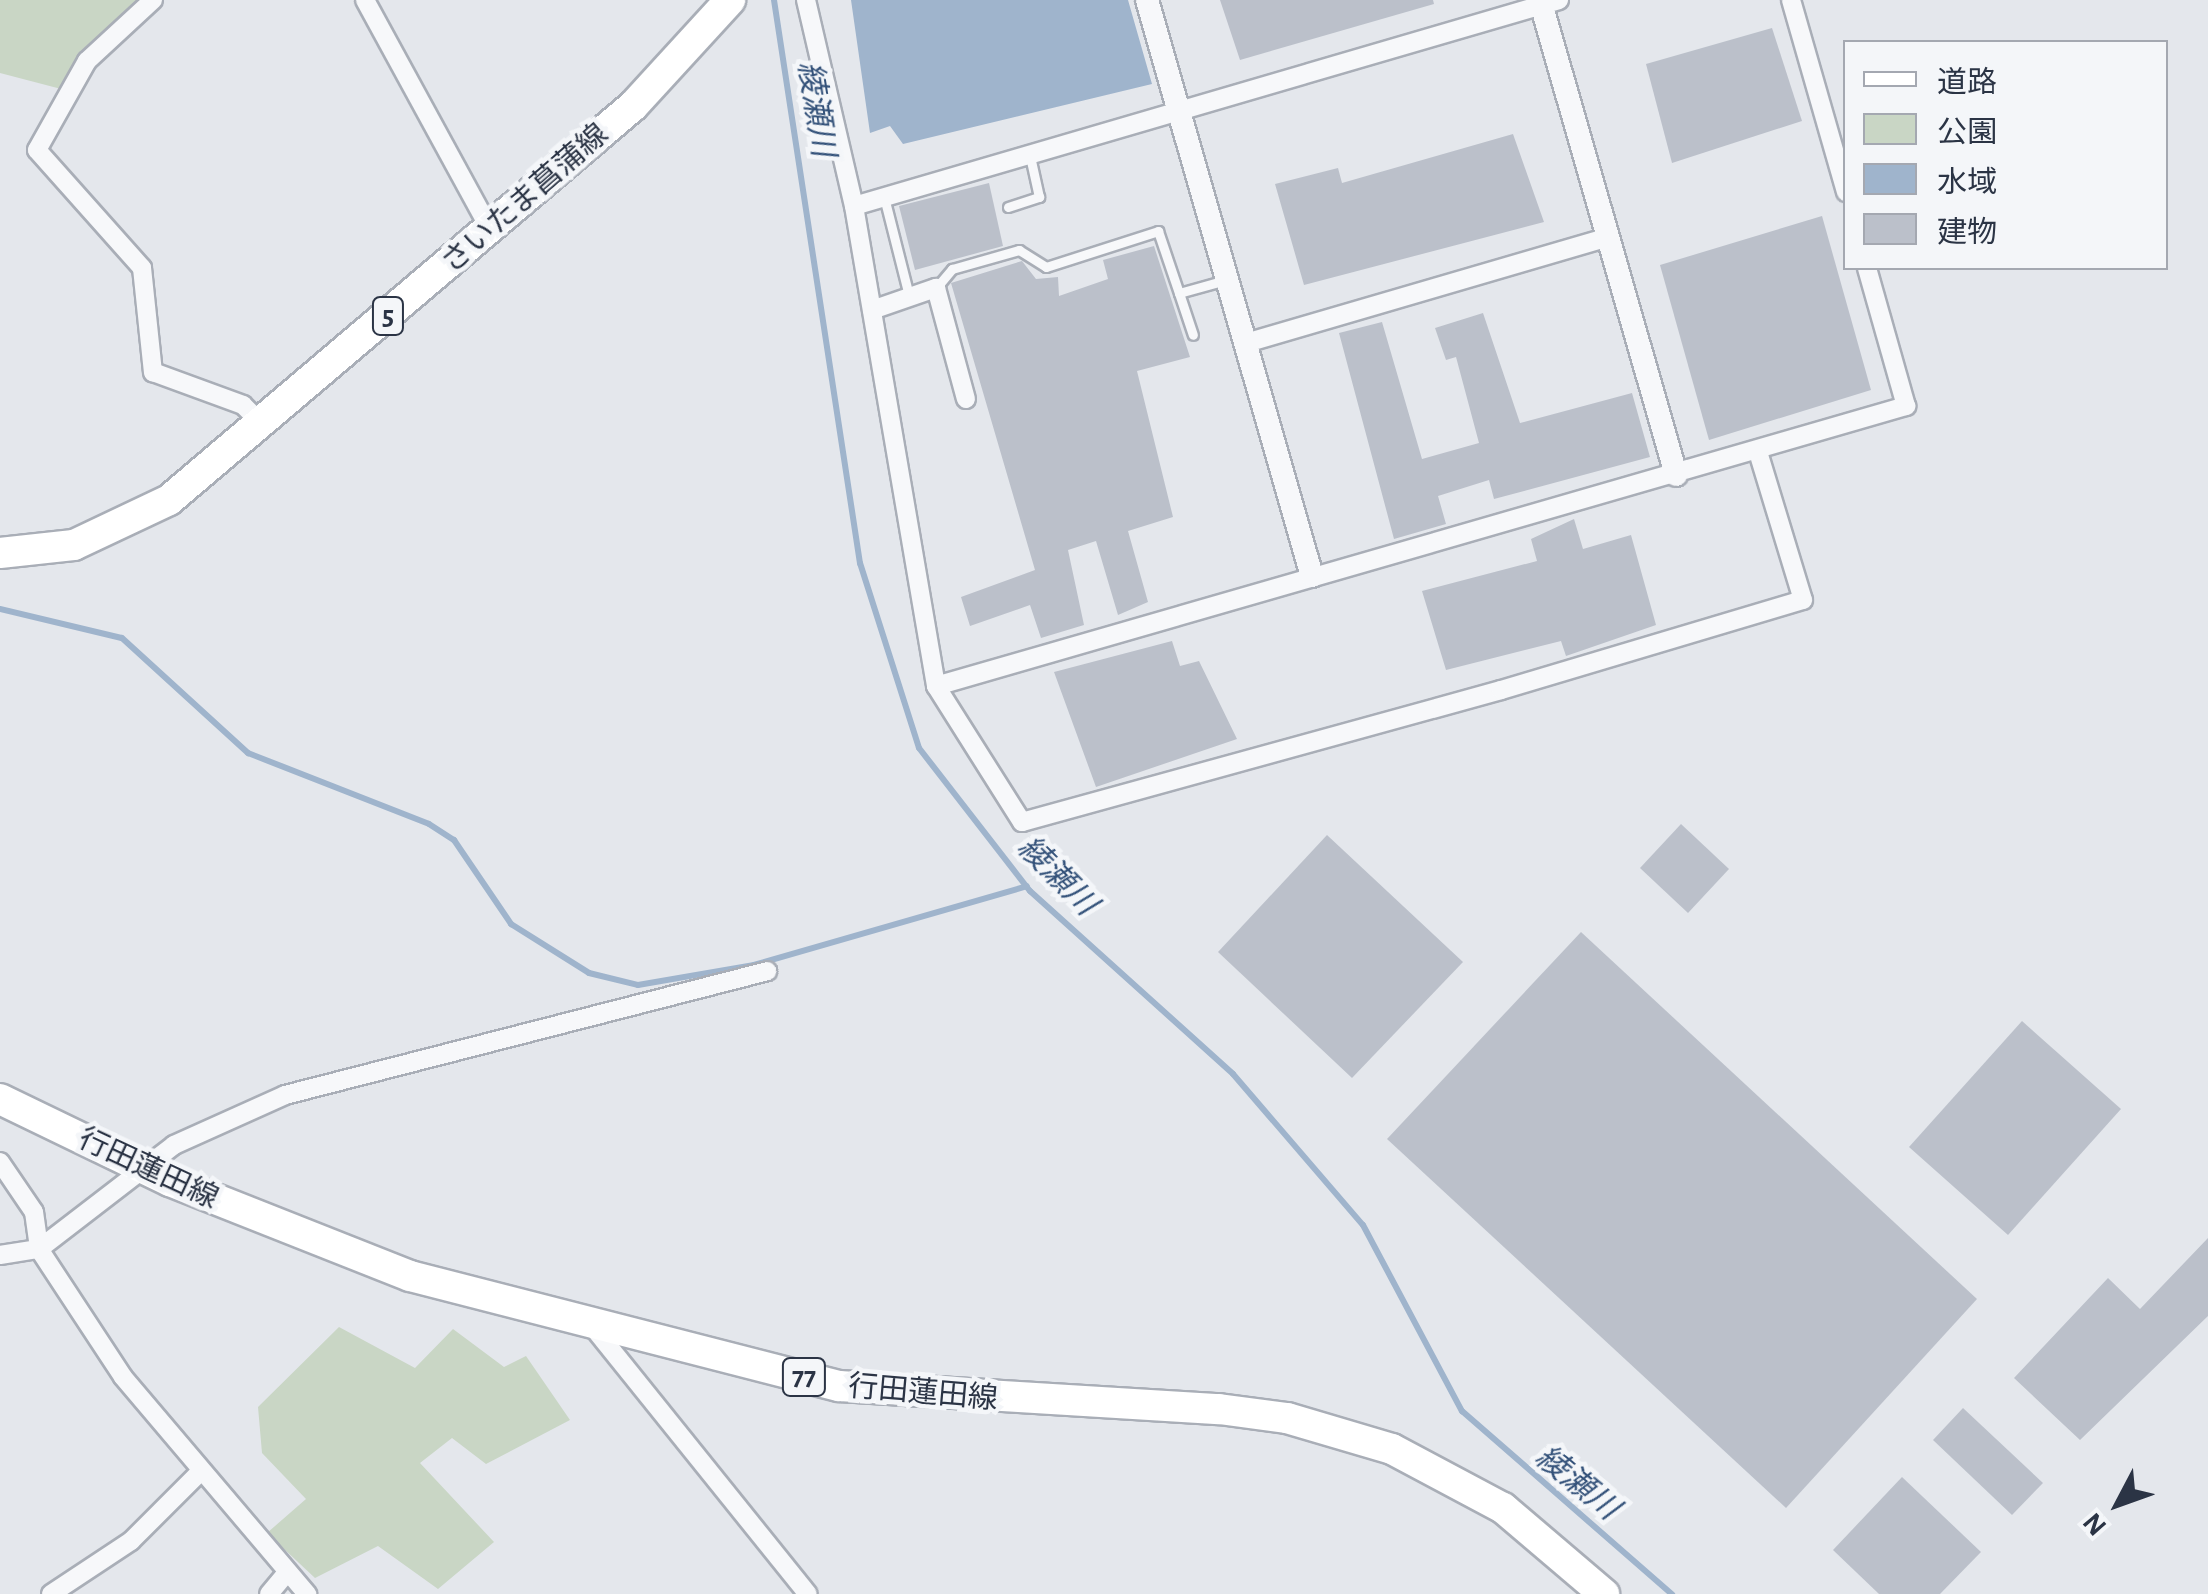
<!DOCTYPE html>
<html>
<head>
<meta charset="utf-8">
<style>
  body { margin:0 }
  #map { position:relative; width:2208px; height:1594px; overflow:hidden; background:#e4e7ec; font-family:"Alegreya Sans","Noto Sans JP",sans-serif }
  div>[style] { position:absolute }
  .green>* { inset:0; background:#c9d6c5 }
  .water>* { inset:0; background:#9fb4cc }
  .stream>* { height:6px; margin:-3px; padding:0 3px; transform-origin:3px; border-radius:3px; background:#9fb4cc }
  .building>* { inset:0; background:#bbc0ca }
  .roads { filter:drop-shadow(2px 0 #a9aeb7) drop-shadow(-2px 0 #a9aeb7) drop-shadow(0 2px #a9aeb7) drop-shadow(0 -2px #a9aeb7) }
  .service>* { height:9px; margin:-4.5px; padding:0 4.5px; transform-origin:4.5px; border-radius:4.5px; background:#f7f8fa }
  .minor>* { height:18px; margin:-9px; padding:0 9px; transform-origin:9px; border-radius:9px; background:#f7f8fa }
  .tertiary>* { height:22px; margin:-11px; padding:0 11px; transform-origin:11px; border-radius:11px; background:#f7f8fa }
  .primary>* { height:30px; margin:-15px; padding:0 15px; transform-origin:15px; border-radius:15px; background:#fff }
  span { translate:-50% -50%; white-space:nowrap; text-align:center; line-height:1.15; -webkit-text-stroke:9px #f4f6f9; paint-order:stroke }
  .shield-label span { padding:2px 8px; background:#f4f6f9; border:2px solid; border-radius:8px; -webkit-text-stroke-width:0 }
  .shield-label { font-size:28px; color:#2b3445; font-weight:700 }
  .street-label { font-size:30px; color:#2b3445 }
  .water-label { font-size:32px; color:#34527a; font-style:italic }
  .legend { position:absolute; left:1843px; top:40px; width:325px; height:230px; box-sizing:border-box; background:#f4f6f9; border:2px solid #a4a8b1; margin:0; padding:12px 18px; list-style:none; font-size:30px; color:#2b3445 }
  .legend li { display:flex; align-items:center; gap:20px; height:50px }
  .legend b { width:50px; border:2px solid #a4a8b1 }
  .north { position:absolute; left:2068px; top:1454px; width:100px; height:100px; -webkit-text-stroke:8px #f4f6f9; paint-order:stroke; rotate:229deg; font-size:28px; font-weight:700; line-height:40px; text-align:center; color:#2b3445 }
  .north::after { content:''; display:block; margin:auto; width:35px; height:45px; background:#2b3445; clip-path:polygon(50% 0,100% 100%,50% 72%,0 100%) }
</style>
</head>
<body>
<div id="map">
  <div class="green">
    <i style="clip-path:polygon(0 0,142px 0,65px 90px,0 73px)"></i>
    <i style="clip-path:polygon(339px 1327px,415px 1368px,453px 1329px,504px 1367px,526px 1356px,570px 1420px,486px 1464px,452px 1438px,420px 1463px,494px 1542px,438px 1589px,378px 1546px,315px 1578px,267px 1533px,306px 1499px,262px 1453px,258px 1407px)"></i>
  </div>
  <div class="water">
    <i style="clip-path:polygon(851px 0,1128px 0,1152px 84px,903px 144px,890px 126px,870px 133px)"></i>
  </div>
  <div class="stream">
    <i style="left:774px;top:0;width:570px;rotate:81.32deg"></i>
    <i style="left:860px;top:563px;width:194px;rotate:72.3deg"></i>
    <i style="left:919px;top:748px;width:181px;rotate:52.2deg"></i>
    <i style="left:1030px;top:891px;width:273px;rotate:42deg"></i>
    <i style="left:1233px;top:1074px;width:199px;rotate:49.3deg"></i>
    <i style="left:1363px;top:1225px;width:211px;rotate:62deg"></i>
    <i style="left:1462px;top:1411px;width:279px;rotate:41.1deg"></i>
    <i style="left:0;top:609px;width:125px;rotate:13.4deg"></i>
    <i style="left:122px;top:638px;width:171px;rotate:42.4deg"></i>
    <i style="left:248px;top:753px;width:194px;rotate:21.4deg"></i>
    <i style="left:429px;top:824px;width:30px;rotate:33deg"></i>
    <i style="left:454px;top:840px;width:102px;rotate:55.8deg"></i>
    <i style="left:511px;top:924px;width:92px;rotate:32.1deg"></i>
    <i style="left:589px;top:973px;width:50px;rotate:13.8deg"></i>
    <i style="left:638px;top:985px;width:118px;rotate:-9.8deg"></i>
    <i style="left:754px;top:965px;width:284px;rotate:-16.1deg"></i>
  </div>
  <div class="building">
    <i style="clip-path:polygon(1220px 0,1433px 0,1434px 4px,1240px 60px)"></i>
    <i style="clip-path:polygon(1772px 28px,1802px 121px,1672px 163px,1646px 64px)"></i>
    <i style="clip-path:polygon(1513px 134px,1544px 222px,1304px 285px,1275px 184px,1338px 168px,1342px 183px)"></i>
    <i style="clip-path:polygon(989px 183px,1003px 246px,915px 270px,899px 206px)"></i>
    <i style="clip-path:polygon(1822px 216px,1871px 390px,1709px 440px,1660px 265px)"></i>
    <i style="clip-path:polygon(1154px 246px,1190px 357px,1137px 371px,1173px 517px,1128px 531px,1148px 602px,1118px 615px,1096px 541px,1068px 550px,1084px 625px,1041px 638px,1030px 605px,970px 626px,961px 597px,1035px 570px,951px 283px,1022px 261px,1036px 279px,1058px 277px,1059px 296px,1108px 279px,1103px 260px)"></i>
    <i style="clip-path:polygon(1483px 313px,1520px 423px,1632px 393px,1650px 457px,1494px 499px,1489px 480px,1438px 496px,1446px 524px,1394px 539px,1339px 333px,1382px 322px,1422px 459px,1479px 443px,1456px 357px,1446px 360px,1435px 328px)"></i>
    <i style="clip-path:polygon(1574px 519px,1583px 549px,1631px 535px,1656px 625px,1566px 656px,1561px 641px,1446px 670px,1422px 591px,1537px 561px,1531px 539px)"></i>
    <i style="clip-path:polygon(1172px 641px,1180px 666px,1199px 661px,1237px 739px,1096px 787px,1054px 672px)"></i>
    <i style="clip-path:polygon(1681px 824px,1729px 869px,1688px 913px,1640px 868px)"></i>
    <i style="clip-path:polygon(1327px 835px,1463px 962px,1352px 1078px,1218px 952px)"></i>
    <i style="clip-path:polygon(1581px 932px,1977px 1299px,1786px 1508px,1387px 1139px)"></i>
    <i style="clip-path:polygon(2022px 1021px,2121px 1109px,2008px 1235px,1909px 1147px)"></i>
    <i style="clip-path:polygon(2208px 1238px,2208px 1316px,2080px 1440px,2014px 1378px,2108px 1278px,2140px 1309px)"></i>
    <i style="clip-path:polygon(1963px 1408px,2043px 1483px,2012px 1515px,1933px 1440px)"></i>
    <i style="clip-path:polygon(1902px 1477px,1981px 1552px,1940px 1594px,1879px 1594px,1833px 1550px)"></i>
  </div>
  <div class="roads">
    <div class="service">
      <i style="left:884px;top:197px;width:102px;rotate:75.8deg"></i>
      <i style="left:1008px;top:207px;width:33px;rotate:-18deg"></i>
      <i style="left:1039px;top:197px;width:42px;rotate:-102.4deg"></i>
      <i style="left:936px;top:288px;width:25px;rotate:-50deg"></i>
      <i style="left:952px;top:269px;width:70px;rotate:-15.8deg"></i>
      <i style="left:1019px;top:250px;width:32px;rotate:32deg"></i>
      <i style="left:1046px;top:267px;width:118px;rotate:-17.8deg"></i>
      <i style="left:1158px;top:231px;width:65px;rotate:71.3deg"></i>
      <i style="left:1179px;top:293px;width:49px;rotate:-15.5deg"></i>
      <i style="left:1179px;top:293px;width:44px;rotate:71.6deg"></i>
    </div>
    <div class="minor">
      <i style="left:153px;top:0;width:90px;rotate:137.3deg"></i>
      <i style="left:87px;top:61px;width:102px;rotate:119.3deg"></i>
      <i style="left:37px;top:150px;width:158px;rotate:48.3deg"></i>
      <i style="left:142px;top:268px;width:105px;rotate:84deg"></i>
      <i style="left:153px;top:372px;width:96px;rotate:20.1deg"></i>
      <i style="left:243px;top:405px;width:27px;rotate:45deg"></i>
      <i style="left:365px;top:0;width:261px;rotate:61.4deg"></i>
      <i style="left:806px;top:0;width:212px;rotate:76.9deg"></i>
      <i style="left:1559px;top:0;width:734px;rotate:163.71deg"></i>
      <i style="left:854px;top:206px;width:487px;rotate:80.3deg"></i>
      <i style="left:936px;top:686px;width:161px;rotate:57.7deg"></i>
      <i style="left:1022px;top:822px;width:497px;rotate:-15.4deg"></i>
      <i style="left:1501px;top:690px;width:315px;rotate:-16.6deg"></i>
      <i style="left:1803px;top:600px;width:155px;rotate:-106.9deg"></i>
      <i style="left:1791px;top:0;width:200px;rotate:74deg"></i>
      <i style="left:872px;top:310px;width:68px;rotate:-19deg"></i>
      <i style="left:936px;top:288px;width:115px;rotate:74.9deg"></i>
      <i style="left:1246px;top:343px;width:374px;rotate:-16.3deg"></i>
      <i style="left:936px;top:686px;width:1010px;rotate:-16.1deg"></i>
      <i style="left:1906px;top:406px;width:143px;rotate:-105.8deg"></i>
      <i style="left:0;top:1162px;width:60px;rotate:55.8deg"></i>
      <i style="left:34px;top:1212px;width:37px;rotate:82deg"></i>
      <i style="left:39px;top:1249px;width:153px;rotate:56.7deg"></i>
      <i style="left:123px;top:1377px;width:285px;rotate:49.7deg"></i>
      <i style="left:0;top:1255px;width:39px;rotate:-9deg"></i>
      <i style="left:39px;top:1249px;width:170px;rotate:-37.6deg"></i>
      <i style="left:174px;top:1145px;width:122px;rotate:-24.2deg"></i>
      <i style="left:285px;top:1095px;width:498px;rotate:-14.4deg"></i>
      <i style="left:589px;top:1322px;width:349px;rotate:51.2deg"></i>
      <i style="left:51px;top:1594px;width:96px;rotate:-33.5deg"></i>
      <i style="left:131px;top:1541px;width:95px;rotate:-45deg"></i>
      <i style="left:269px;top:1594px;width:26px;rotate:-50deg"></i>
    </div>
    <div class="tertiary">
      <i style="left:1147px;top:0;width:599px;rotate:74.02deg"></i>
      <i style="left:1540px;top:0;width:494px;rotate:74deg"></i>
    </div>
    <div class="primary">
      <i style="left:0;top:553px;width:74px;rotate:-6.2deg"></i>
      <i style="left:74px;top:545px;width:105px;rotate:-25.3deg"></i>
      <i style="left:169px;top:500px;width:609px;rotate:-40.34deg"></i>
      <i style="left:633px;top:106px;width:144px;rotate:-47.5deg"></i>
      <i style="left:0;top:1099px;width:189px;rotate:25.8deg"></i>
      <i style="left:170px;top:1181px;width:258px;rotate:21.6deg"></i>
      <i style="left:410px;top:1276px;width:443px;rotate:14.4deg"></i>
      <i style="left:839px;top:1386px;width:381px;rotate:3.5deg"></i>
      <i style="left:1219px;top:1409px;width:69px;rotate:7.5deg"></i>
      <i style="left:1287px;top:1418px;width:109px;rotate:16.4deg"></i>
      <i style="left:1392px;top:1449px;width:126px;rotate:28deg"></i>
      <i style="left:1503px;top:1508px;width:133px;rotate:40.4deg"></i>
    </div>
  </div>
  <div class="shield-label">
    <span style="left:388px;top:316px">5</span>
    <span style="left:804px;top:1377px">77</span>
  </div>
  <div class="street-label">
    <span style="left:525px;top:199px;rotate:-41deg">さいたま菖蒲線</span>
    <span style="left:148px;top:1169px;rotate:25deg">行田蓮田線</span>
    <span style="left:923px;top:1393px;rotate:5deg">行田蓮田線</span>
  </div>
  <div class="water-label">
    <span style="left:816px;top:109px;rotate:81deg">綾瀬川</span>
    <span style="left:1057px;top:876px;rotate:45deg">綾瀬川</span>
    <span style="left:1577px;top:1483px;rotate:39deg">綾瀬川</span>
  </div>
  <ul class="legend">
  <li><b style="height:12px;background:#fff"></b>道路</li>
  <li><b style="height:28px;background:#c9d6c5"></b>公園</li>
  <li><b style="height:28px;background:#9fb4cc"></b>水域</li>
  <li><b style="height:28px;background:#bbc0ca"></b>建物</li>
  </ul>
  <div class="north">N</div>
</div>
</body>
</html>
